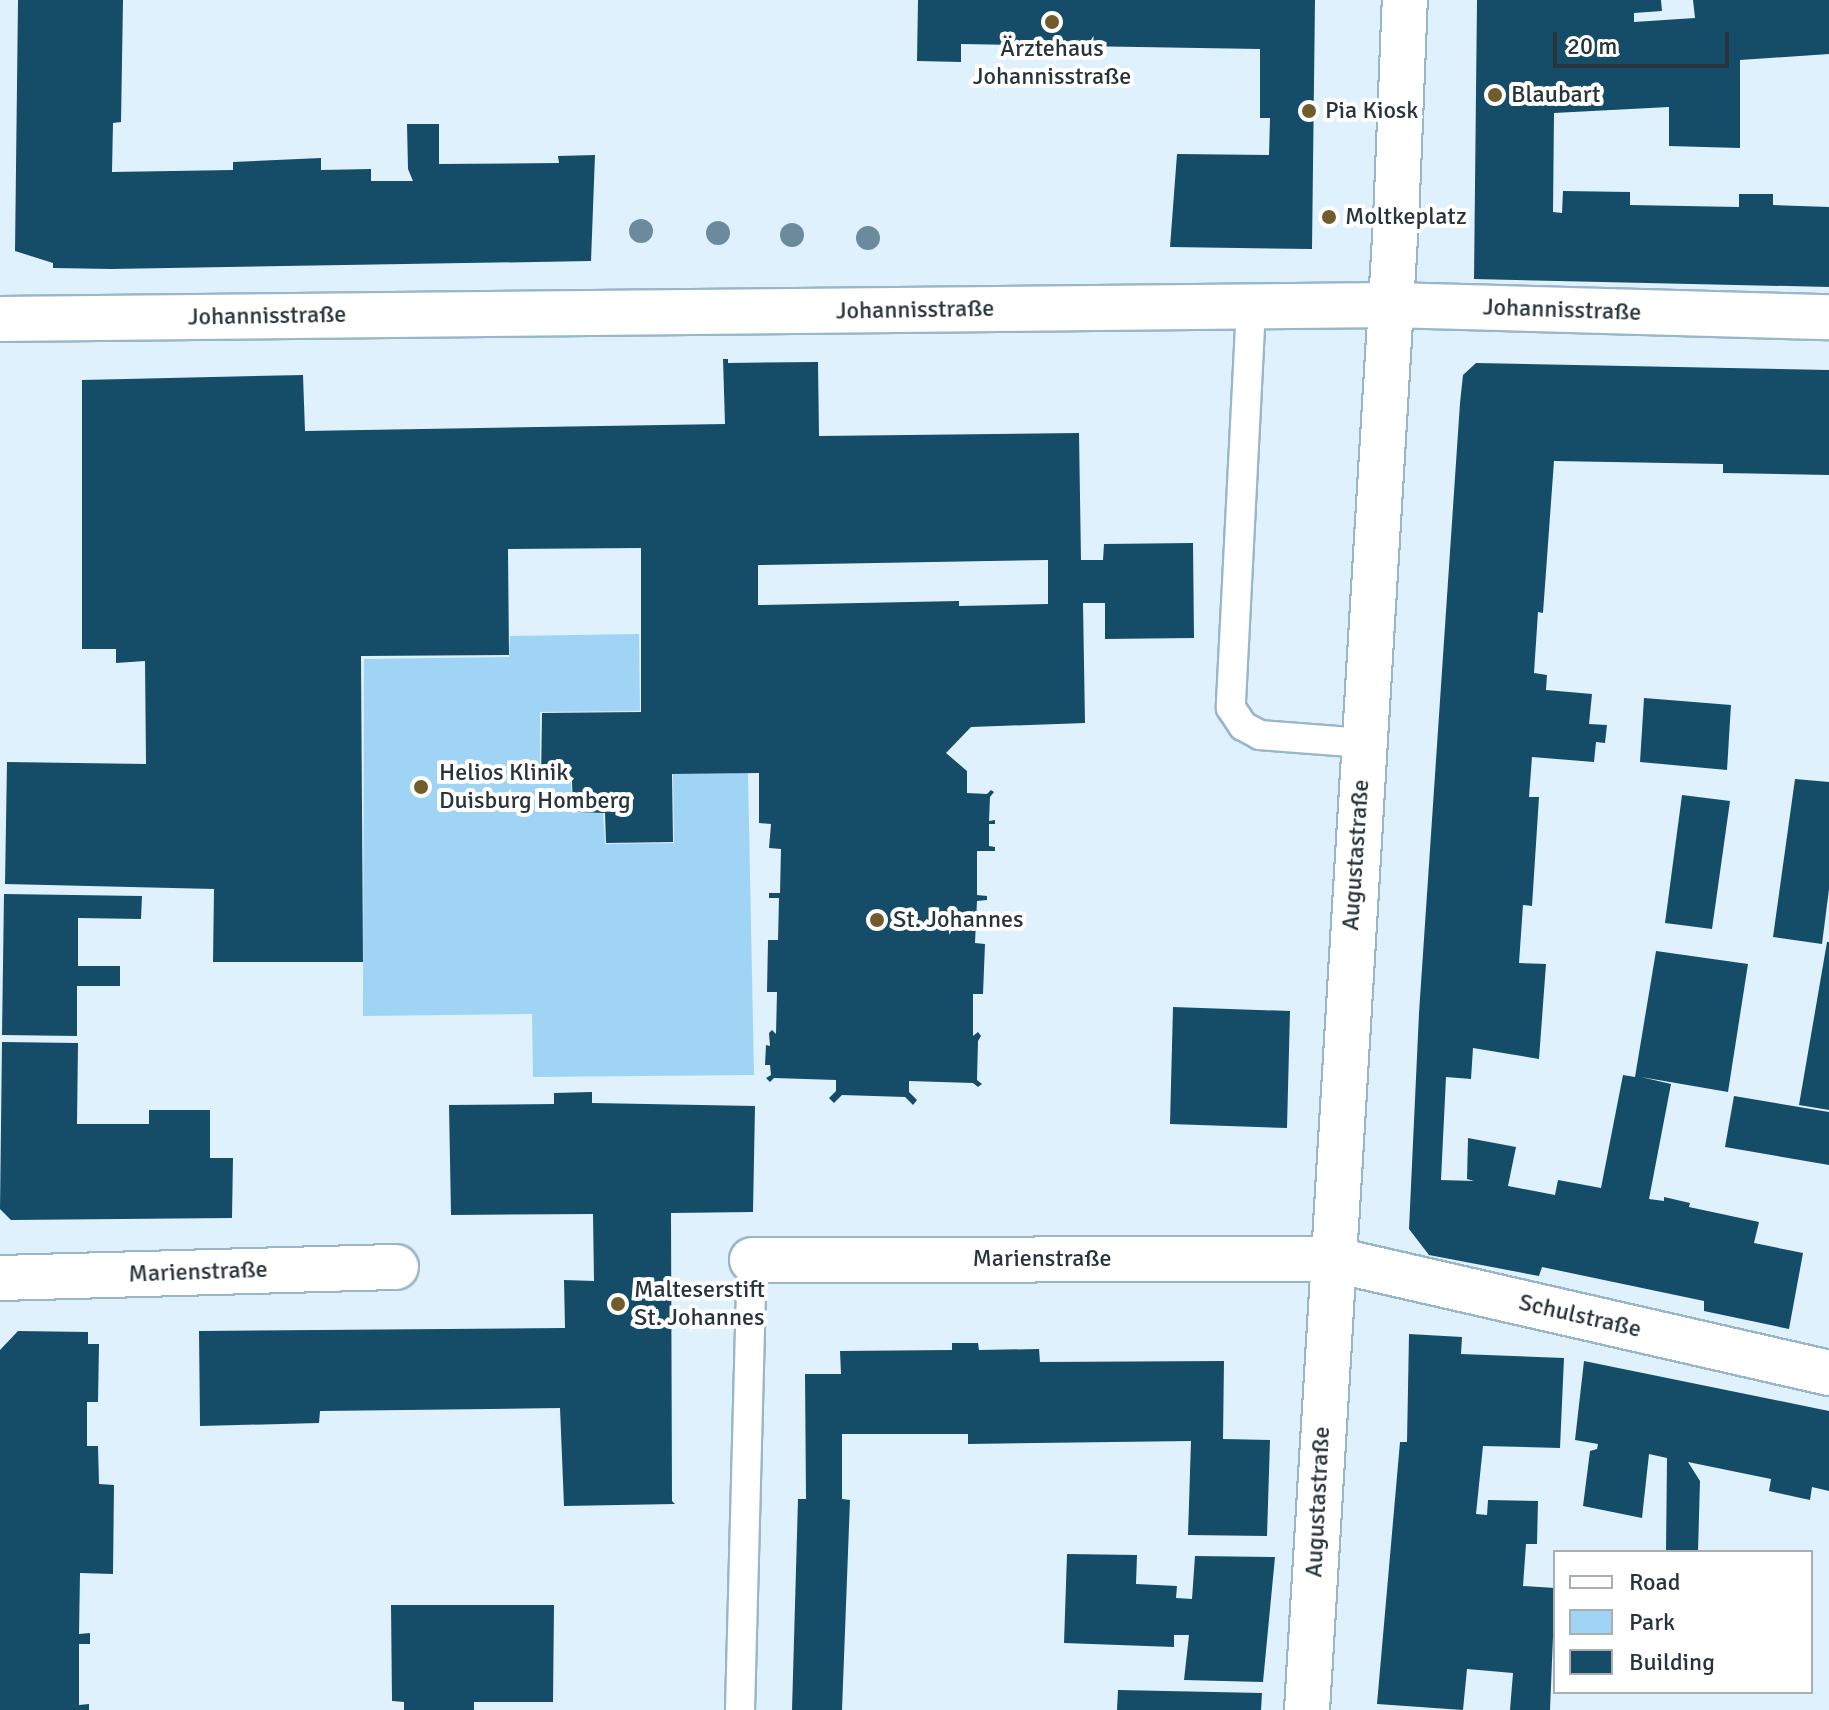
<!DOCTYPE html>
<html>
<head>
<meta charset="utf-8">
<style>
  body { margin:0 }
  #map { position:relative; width:1829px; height:1710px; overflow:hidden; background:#dff1fd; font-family:Signika,sans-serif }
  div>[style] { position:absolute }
  .green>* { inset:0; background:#a0d4f4 }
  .building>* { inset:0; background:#154d69 }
  .roads { filter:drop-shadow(2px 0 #99b7c9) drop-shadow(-2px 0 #99b7c9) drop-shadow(0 2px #99b7c9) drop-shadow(0 -2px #99b7c9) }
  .lane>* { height:28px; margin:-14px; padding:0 14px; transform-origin:14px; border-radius:14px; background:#fff }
  .street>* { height:44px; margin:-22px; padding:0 22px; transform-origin:22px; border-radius:22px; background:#fff }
  .secondary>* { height:44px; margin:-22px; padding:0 22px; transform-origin:22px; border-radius:22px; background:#fff }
  .trees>* { width:24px; height:24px; margin:-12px; border-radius:50%; background:#6b8b9d }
  .dots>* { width:22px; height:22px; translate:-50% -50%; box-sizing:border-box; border:4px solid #fff; border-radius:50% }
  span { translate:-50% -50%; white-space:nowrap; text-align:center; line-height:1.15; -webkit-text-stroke:8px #fff; paint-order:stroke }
  .poi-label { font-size:24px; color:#28343b }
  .left { translate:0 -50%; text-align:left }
  .street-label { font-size:24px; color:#28343b }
  .legend { position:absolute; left:1553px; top:1550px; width:260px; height:144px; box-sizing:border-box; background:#fff; border:2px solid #a9aeb1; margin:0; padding:10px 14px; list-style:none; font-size:24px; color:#28343b }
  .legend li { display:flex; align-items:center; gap:16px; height:40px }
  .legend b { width:40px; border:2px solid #a9aeb1 }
  .scale { position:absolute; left:1553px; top:32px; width:176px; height:36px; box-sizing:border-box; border:4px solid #28343b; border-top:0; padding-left:10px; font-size:24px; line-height:28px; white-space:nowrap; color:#28343b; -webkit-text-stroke:6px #fff; paint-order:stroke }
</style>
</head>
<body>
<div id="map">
  <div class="green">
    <i style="clip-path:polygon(639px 634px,640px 711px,540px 712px,540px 781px,571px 781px,572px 813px,603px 813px,605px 844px,674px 843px,673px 774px,748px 773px,754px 1075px,533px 1077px,532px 1014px,363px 1016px,364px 659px,509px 657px,510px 636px)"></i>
  </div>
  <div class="building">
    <i style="clip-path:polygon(18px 0,123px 0,121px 122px,113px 123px,112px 172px,233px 170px,233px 162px,321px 158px,321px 170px,371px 169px,371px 181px,413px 181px,408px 169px,407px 124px,439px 124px,439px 164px,559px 163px,558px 156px,595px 155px,591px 261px,111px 269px,53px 268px,53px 263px,15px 251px)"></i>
    <i style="clip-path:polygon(918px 0,1315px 0,1312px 249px,1170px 247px,1177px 154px,1269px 155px,1270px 118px,1260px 118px,1260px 49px,961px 44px,961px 62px,917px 61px)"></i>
    <i style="clip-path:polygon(1477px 0,1661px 0,1662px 11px,1634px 13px,1634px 22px,1695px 18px,1693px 0,1829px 0,1829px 54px,1740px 60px,1740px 148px,1669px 146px,1669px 107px,1554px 113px,1553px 212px,1562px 213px,1563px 191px,1630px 192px,1630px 205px,1739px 207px,1739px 194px,1773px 194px,1773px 205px,1829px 207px,1829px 287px,1474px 279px)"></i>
    <i style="clip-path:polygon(evenodd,723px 359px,728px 359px,728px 363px,818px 362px,819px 436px,1079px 433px,1081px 560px,1103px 560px,1104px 544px,1193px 543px,1194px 638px,1105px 639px,1105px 603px,1083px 603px,1085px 723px,971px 727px,946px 753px,967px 771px,967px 793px,987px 794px,991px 790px,994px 792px,990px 797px,989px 821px,995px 820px,995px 824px,989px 824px,989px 846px,995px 847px,995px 851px,977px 851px,977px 895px,987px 896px,987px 900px,977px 901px,975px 943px,985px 944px,983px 994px,973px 994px,973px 1036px,978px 1032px,981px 1036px,978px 1041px,977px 1080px,982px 1084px,978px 1087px,973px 1083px,909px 1081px,909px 1092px,917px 1100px,913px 1105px,905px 1097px,842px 1095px,834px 1103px,829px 1098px,836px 1091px,836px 1080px,774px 1078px,770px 1082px,766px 1078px,771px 1075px,770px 1065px,765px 1065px,766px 1045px,770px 1046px,769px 1033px,772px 1030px,776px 1034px,777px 992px,767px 992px,768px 940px,778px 940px,779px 898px,769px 898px,769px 893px,780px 893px,781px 849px,769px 848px,771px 824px,759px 823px,759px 773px,672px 774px,673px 842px,606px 843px,605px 813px,573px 812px,572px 781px,541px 780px,542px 713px,641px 712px,641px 548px,508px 549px,509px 655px,361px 656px,363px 962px,213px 962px,214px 889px,5px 884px,7px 762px,146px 764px,145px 661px,116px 663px,116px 649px,82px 649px,82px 380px,303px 375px,305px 431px,725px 424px,723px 359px,1048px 560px,1048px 604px,959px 606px,959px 601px,758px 605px,758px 565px,1048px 560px)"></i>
    <i style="clip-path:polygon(1476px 363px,1829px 370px,1829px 475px,1723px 473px,1723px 464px,1554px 461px,1543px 613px,1538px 612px,1534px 673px,1547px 675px,1546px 690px,1592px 694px,1589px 724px,1607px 725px,1605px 743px,1596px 742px,1594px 762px,1532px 757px,1529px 797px,1539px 797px,1532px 906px,1523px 905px,1519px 963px,1546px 964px,1539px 1059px,1473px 1048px,1471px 1079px,1446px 1077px,1441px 1180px,1474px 1181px,1467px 1179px,1468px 1138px,1516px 1147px,1508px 1186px,1555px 1195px,1558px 1180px,1601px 1188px,1623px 1075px,1635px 1077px,1656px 951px,1748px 964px,1728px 1092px,1641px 1077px,1671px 1084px,1649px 1199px,1664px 1201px,1664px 1197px,1690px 1203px,1689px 1207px,1759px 1222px,1754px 1243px,1803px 1253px,1789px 1329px,1704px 1311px,1704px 1301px,1542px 1267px,1539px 1276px,1429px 1255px,1409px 1229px,1419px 1013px,1460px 403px,1463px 375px)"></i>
    <i style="clip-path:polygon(1644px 698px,1731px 705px,1727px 770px,1640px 762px)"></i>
    <i style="clip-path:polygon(1795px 779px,1829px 782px,1829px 889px,1822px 944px,1773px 937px)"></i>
    <i style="clip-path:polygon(1682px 795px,1730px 801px,1712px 929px,1665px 923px)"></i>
    <i style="clip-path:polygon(4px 894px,142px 896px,141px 919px,78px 918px,78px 966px,120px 966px,120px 986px,77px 986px,77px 1036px,2px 1035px)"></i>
    <i style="clip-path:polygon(1827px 942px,1829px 942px,1829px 1110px,1799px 1105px)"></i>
    <i style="clip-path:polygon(1173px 1007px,1290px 1011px,1287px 1128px,1170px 1124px)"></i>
    <i style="clip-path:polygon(2px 1042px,78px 1043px,77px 1124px,149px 1124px,149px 1110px,210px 1110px,210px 1158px,233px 1158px,232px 1218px,11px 1220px,0 1209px)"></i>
    <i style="clip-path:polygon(592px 1092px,592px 1103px,755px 1106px,753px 1212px,671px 1213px,672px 1501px,675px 1504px,564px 1506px,560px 1408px,320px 1411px,319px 1423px,200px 1426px,199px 1331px,565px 1328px,564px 1280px,594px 1281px,593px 1214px,451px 1215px,449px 1105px,554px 1104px,554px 1093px)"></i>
    <i style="clip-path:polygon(1734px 1096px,1829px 1112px,1829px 1165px,1725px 1147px)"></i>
    <i style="clip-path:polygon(18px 1331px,88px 1332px,88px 1344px,99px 1344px,98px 1402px,87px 1402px,87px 1446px,98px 1446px,99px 1484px,114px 1485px,113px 1574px,80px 1573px,79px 1634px,90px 1633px,90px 1644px,79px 1644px,79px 1705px,89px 1704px,89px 1710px,0 1710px,0 1350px)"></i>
    <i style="clip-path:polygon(1409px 1334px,1462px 1337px,1461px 1354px,1564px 1358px,1560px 1448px,1483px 1446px,1476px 1514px,1487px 1515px,1488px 1500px,1538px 1501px,1537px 1544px,1526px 1544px,1523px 1586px,1555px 1588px,1550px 1710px,1510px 1710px,1513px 1673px,1467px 1669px,1463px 1710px,1377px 1704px,1400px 1442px,1407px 1442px)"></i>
    <i style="clip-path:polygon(952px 1343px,978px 1343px,979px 1350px,1039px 1349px,1040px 1362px,1224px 1361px,1223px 1439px,1270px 1440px,1267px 1536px,1188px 1535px,1191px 1441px,968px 1444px,968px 1434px,842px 1434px,842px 1499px,850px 1500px,842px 1710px,792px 1710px,798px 1499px,806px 1499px,805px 1374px,841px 1374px,840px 1351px,952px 1350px)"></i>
    <i style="clip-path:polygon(1584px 1361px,1829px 1411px,1829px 1491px,1812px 1487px,1810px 1500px,1769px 1491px,1771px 1479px,1688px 1462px,1700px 1481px,1698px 1552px,1666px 1552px,1667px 1458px,1649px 1454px,1642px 1518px,1583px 1506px,1590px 1451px,1597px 1449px,1598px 1444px,1575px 1440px)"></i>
    <i style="clip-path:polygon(1067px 1554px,1137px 1555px,1136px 1584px,1177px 1586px,1176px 1598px,1192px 1599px,1195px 1556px,1275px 1557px,1263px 1682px,1184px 1680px,1189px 1635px,1174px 1635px,1174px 1647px,1064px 1643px)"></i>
    <i style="clip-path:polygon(391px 1605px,554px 1605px,553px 1702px,474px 1702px,474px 1710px,404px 1710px,404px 1702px,392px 1701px)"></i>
    <i style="clip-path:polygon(1118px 1690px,1262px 1693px,1261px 1710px,1117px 1710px)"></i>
  </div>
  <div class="roads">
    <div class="lane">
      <i style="left:1251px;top:307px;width:401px;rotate:92.9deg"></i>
      <i style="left:1231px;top:708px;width:22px;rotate:56deg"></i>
      <i style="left:1243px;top:726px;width:19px;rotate:28deg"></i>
      <i style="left:1260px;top:735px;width:103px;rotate:4.4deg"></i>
      <i style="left:740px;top:1710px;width:450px;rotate:-88.5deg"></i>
    </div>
    <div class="street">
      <i style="left:0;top:319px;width:1390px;rotate:-0.58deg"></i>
      <i style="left:1390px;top:305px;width:439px;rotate:1.6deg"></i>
      <i style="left:752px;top:1260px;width:579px;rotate:-0.1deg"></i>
      <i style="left:1331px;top:1259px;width:511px;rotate:12.89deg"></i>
      <i style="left:0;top:1278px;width:396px;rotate:-1.6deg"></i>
    </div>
    <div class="secondary">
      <i style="left:1307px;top:1710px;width:1493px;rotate:-86.58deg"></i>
      <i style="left:1396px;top:220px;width:220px;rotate:-87.7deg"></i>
    </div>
  </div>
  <div class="trees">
    <i style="left:641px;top:231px"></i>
    <i style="left:718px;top:233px"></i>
    <i style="left:792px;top:235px"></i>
    <i style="left:868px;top:238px"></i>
  </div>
  <div class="dots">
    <i style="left:1052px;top:22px;background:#715c2b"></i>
    <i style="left:1495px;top:95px;background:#715c2b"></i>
    <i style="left:1309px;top:111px;background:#715c2b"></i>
    <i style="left:1329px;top:217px;background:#715c2b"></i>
    <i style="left:421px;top:787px;background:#715c2b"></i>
    <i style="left:877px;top:920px;background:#715c2b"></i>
    <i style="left:618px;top:1304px;background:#715c2b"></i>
  </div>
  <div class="poi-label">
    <span style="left:1052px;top:63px">Ärztehaus<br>Johannisstraße</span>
    <span class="left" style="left:1511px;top:95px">Blaubart</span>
    <span class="left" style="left:1325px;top:111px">Pia Kiosk</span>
    <span class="left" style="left:1345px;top:217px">Moltkeplatz</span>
    <span class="left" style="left:439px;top:787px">Helios Klinik<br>Duisburg Homberg</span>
    <span class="left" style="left:893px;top:920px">St. Johannes</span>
    <span class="left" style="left:634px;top:1304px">Malteserstift<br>St. Johannes</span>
  </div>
  <div class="street-label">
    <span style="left:915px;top:310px;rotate:-1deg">Johannisstraße</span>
    <span style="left:1562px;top:310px;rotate:2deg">Johannisstraße</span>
    <span style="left:267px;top:316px;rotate:-1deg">Johannisstraße</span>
    <span style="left:1356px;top:855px;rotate:-86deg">Augustastraße</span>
    <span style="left:1042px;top:1259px">Marienstraße</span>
    <span style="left:198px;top:1272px;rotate:-2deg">Marienstraße</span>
    <span style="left:1580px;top:1316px;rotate:13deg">Schulstraße</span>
    <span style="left:1318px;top:1502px;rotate:-87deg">Augustastraße</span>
  </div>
  <ul class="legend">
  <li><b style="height:10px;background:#fff"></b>Road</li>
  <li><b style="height:22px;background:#a0d4f4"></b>Park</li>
  <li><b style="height:22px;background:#154d69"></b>Building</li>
  </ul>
  <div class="scale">20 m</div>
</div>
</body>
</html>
